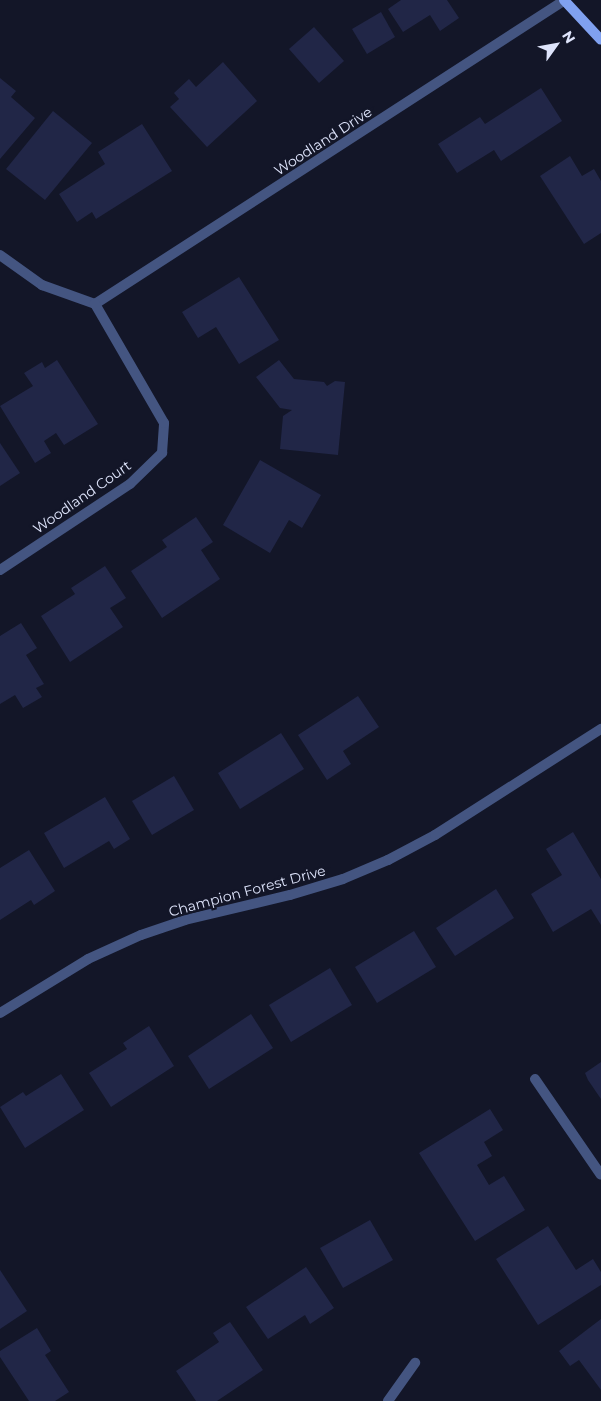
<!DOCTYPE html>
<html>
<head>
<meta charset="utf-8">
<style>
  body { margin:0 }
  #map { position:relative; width:601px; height:1401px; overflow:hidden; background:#131628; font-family:Montserrat,sans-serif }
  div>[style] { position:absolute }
  .building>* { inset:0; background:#212647 }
  .street>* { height:10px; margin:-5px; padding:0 5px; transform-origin:5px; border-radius:5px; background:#445581 }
  .secondary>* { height:10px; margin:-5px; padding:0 5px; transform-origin:5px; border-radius:5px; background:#80a1f0 }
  span { translate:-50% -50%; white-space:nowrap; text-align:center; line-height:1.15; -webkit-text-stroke:4.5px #131628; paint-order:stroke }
  .street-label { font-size:14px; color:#dee4fb }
  .north { position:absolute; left:531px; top:20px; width:50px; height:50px; -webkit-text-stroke:4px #131628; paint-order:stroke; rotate:58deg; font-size:14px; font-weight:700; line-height:20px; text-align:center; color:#dee4fb }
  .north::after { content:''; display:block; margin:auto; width:18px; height:22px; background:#dee4fb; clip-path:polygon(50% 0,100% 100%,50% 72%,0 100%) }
</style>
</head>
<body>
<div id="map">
  <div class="building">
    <i style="clip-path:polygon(401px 0,447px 0,459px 18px,440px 31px,430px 15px,403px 32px,388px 9px)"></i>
    <i style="clip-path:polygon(381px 12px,395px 37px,367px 54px,352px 29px)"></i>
    <i style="clip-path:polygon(314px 27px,344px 61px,319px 83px,289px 49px)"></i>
    <i style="clip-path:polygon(223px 62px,257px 101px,207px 147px,170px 107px,179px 99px,174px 93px,189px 79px,196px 87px)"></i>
    <i style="clip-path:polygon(0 78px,16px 91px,11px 97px,35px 118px,0 159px)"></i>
    <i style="clip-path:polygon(541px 88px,562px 121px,501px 161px,494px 150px,457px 173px,438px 144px,480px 117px,485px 124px)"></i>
    <i style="clip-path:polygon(53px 111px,92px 143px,45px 200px,6px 169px)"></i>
    <i style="clip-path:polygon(142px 124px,172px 171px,96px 219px,92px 212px,77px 222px,59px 194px,105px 164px,98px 152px)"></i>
    <i style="clip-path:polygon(570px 156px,582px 176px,594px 169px,601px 181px,601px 233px,584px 244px,540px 176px)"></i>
    <i style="clip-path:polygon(239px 277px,279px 340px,239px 364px,216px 327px,198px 338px,182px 312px)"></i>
    <i style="clip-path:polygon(57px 360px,98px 424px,64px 445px,56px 433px,44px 441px,51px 453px,35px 463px,0 406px,33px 386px,24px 373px,42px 362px,45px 368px)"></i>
    <i style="clip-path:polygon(279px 360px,294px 379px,324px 382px,327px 386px,335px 381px,345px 382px,338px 455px,280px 449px,283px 416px,292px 410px,280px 408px,256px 377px)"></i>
    <i style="clip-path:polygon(0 443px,20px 473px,0 486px)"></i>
    <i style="clip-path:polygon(260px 460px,321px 495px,302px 528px,289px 520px,270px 553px,223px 525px)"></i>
    <i style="clip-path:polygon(196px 517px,213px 542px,201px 550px,220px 579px,162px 618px,131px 571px,167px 547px,162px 540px)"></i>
    <i style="clip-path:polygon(105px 566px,126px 598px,110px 608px,123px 627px,70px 662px,41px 616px,75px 594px,71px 588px)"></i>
    <i style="clip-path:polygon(21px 623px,37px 648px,26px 655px,44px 684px,36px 688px,42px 697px,23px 708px,15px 695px,0 704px,0 636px)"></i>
    <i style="clip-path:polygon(358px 696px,379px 727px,343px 751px,351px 764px,327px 780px,298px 735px)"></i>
    <i style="clip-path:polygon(281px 733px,304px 769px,240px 809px,218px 773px)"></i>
    <i style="clip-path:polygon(174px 776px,194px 810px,152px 835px,132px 801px)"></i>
    <i style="clip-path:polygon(105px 797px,130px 839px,114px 849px,109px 841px,64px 868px,44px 833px)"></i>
    <i style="clip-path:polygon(573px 832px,601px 879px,601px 925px,591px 909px,553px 932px,531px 894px,562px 875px,546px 849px)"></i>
    <i style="clip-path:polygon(29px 850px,55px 891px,34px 905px,31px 900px,0 920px,0 868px)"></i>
    <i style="clip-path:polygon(496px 889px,514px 918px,455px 956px,436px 928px)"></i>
    <i style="clip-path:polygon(414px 931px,436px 967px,377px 1003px,355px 967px)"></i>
    <i style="clip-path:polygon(330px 968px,352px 1005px,291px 1042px,269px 1005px)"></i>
    <i style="clip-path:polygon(251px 1014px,273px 1048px,209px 1089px,188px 1056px)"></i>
    <i style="clip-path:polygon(149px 1026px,174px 1066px,111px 1107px,89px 1073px,127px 1049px,123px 1043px)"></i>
    <i style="clip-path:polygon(601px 1062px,601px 1099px,588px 1080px,585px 1073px)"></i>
    <i style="clip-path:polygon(61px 1074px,84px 1110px,25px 1148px,0 1107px,23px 1092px,26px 1096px)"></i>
    <i style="clip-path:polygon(490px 1109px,503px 1130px,484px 1142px,492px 1156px,477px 1165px,489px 1185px,504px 1176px,525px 1210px,475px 1241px,419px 1153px)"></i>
    <i style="clip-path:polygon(370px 1220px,393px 1260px,343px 1288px,320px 1248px)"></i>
    <i style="clip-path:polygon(548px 1226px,576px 1270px,593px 1259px,601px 1272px,601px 1285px,538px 1325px,496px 1259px)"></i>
    <i style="clip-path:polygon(306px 1267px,334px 1308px,310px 1324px,305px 1315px,268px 1339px,246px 1307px)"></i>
    <i style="clip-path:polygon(0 1270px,27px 1311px,0 1329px)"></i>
    <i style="clip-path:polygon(601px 1319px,601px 1390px,579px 1360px,570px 1366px,559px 1351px)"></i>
    <i style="clip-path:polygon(230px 1322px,263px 1370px,217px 1401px,196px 1401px,176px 1371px,219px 1342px,213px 1333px)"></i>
    <i style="clip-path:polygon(37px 1328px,51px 1351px,45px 1355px,69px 1392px,55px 1401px,29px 1401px,0 1357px,0 1351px)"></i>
  </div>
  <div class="street">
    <i style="left:0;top:255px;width:52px;rotate:35.5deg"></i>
    <i style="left:42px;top:285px;width:56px;rotate:19.7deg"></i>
    <i style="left:95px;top:304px;width:560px;rotate:-32.9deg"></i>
    <i style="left:0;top:570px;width:156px;rotate:-33.5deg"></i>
    <i style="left:130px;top:484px;width:45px;rotate:-44.1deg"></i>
    <i style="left:162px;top:453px;width:30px;rotate:-86deg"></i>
    <i style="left:164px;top:423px;width:138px;rotate:-120.1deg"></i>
    <i style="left:0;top:1013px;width:103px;rotate:-31.5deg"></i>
    <i style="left:88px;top:959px;width:58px;rotate:-24.4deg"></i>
    <i style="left:141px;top:935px;width:46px;rotate:-18.8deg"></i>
    <i style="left:185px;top:920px;width:108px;rotate:-13.4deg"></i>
    <i style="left:290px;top:895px;width:55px;rotate:-16.8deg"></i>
    <i style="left:343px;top:879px;width:49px;rotate:-22.9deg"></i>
    <i style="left:388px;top:860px;width:53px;rotate:-28deg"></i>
    <i style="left:435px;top:835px;width:197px;rotate:-32.6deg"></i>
    <i style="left:535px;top:1079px;width:116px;rotate:55.5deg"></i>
    <i style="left:388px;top:1401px;width:47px;rotate:-54.6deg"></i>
  </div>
  <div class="secondary">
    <i style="left:564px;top:0;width:54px;rotate:47.2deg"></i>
  </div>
  <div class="street-label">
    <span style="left:323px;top:141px;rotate:-33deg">Woodland Drive</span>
    <span style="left:82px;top:497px;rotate:-35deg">Woodland Court</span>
    <span style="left:247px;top:891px;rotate:-15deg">Champion Forest Drive</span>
  </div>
  <div class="north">N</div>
</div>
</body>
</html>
